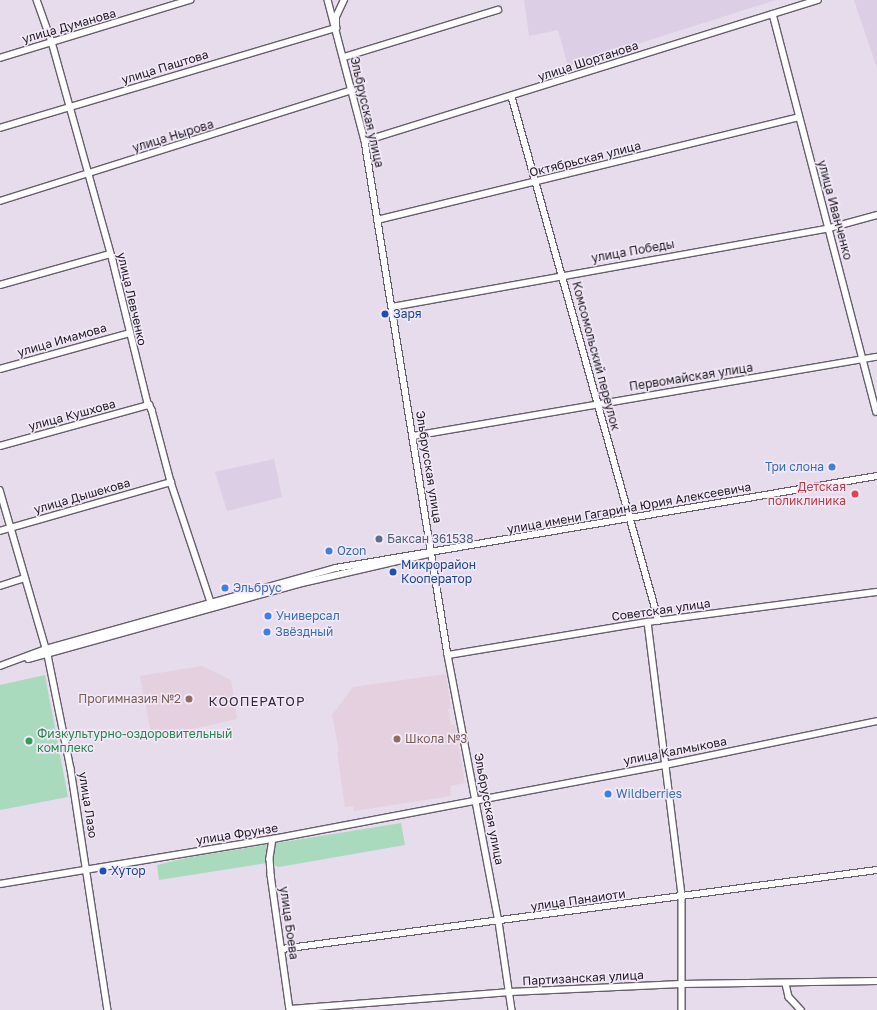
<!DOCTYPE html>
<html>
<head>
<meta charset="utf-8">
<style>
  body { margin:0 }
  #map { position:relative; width:877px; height:1010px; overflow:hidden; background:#e6dcec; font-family:"Golos Text",sans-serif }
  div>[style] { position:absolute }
  .built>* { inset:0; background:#dccee4 }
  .education>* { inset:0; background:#e4d0df }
  .green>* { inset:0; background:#aadabe }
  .roads { filter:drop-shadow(1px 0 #675e6c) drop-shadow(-1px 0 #675e6c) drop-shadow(0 1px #675e6c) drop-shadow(0 -1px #675e6c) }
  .minor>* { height:5.5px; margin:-2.75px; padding:0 2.75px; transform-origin:2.75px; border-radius:2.75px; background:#fff }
  .dots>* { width:11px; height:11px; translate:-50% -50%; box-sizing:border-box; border:2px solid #f3e9f9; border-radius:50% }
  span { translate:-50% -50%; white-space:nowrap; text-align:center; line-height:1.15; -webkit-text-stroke:3px #f3e9f9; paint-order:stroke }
  .street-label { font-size:12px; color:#1c191e }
  .transit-label { font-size:12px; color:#164399 }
  .left { translate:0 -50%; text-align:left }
  .shop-label { font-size:12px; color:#366cbe }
  .right { translate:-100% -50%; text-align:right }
  .health-label { font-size:12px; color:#be3a42 }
  .service-label { font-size:12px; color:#4e5e75 }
  .education-label { font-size:12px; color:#785e54 }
  .leisure-label { font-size:12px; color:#27864d }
  .neighbourhood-label { font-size:13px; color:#322a36; letter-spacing:1px }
</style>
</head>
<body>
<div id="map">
  <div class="built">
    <i style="clip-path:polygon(524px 0,776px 0,568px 66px,558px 30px,529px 36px)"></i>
    <i style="clip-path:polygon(854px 0,877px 0,877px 68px)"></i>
    <i style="clip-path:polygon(274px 459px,282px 497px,227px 511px,215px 472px)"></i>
  </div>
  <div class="education">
    <i style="clip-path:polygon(202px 666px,231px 680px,237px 719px,152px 738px,140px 676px)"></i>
    <i style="clip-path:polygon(446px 674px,451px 708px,448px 709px,451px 725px,455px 725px,465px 783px,450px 786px,451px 796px,354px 811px,353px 806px,345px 807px,337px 752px,339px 751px,332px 715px,353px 687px)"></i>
  </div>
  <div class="green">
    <i style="clip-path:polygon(45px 675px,68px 797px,0 810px,0 685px)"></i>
    <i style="clip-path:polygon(401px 823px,405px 845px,279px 867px,267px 863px,159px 880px,157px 865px,191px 857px)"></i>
  </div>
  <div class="roads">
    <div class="minor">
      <i style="left:37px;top:0;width:45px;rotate:70.3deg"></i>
      <i style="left:52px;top:42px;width:227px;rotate:74.4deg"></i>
      <i style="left:113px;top:261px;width:146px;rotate:76.2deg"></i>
      <i style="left:148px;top:403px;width:8px;rotate:60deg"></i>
      <i style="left:152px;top:410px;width:74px;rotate:75.2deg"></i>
      <i style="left:171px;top:482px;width:126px;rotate:71.6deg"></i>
      <i style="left:328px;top:0;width:146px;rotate:75.3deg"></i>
      <i style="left:365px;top:141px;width:521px;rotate:80.83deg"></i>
      <i style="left:448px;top:655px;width:272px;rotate:79.2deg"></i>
      <i style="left:499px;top:922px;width:89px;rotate:81.6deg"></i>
      <i style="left:773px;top:14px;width:411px;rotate:75.4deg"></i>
      <i style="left:344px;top:57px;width:161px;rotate:-17deg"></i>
      <i style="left:0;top:58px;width:199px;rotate:-17deg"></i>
      <i style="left:512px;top:97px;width:544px;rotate:74.33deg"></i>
      <i style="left:0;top:128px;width:351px;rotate:-16.6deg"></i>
      <i style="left:336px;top:28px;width:11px;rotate:-90deg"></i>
      <i style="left:336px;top:17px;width:19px;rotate:-65deg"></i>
      <i style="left:365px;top:141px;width:474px;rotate:-17.3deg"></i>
      <i style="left:0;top:201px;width:370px;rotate:-17.5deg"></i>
      <i style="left:377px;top:220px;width:433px;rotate:-13.7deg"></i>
      <i style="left:0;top:285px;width:114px;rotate:-15.7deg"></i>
      <i style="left:392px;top:307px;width:445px;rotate:-10.2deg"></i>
      <i style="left:830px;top:228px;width:49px;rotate:-15.5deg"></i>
      <i style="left:0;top:369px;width:135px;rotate:-15.5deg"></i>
      <i style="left:413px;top:436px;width:471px;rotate:-9.7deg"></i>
      <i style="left:0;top:446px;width:155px;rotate:-15.4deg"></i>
      <i style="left:0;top:490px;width:172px;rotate:73.8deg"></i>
      <i style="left:48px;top:655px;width:116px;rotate:78.6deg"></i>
      <i style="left:71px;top:769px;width:244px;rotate:81.3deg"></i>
      <i style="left:0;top:531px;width:178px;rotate:-16deg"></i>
      <i style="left:0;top:586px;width:26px;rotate:-18deg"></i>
      <i style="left:648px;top:622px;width:276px;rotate:82.9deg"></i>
      <i style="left:682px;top:896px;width:114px;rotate:90deg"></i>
      <i style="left:448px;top:655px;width:203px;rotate:-9.4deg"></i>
      <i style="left:648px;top:622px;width:231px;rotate:-7.5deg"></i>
      <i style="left:28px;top:659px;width:280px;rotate:-15.5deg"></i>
      <i style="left:298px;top:584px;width:133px;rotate:-13deg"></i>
      <i style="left:0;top:666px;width:49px;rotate:-20.3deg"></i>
      <i style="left:46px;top:649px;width:301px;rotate:-15.6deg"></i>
      <i style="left:336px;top:568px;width:549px;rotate:-9.65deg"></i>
      <i style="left:273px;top:839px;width:20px;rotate:99deg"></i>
      <i style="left:270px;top:859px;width:16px;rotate:86deg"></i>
      <i style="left:271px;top:875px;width:136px;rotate:82deg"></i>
      <i style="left:0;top:884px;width:277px;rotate:-9.4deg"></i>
      <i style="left:273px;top:839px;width:399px;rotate:-10.7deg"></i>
      <i style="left:665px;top:765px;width:217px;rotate:-11.7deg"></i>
      <i style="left:282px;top:949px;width:600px;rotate:-7.56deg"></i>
      <i style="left:786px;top:984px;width:13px;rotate:77deg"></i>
      <i style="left:789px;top:997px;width:18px;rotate:47deg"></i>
      <i style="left:290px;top:1009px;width:221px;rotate:-4.4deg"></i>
      <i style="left:510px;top:992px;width:171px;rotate:-2.7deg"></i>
      <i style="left:681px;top:984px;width:196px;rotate:-0.9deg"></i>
    </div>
  </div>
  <div class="dots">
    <i style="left:385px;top:314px;background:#1a4fb4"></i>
    <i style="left:832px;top:467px;background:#3f7fe0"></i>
    <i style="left:855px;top:494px;background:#e0444e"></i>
    <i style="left:379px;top:539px;background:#5c6f8a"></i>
    <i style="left:329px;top:551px;background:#3f7fe0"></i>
    <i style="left:393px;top:572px;background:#1a4fb4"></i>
    <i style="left:225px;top:588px;background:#3f7fe0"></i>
    <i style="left:268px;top:616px;background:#3f7fe0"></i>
    <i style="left:267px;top:632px;background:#3f7fe0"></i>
    <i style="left:189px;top:699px;background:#8d6e63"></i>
    <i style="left:397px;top:739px;background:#8d6e63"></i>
    <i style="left:29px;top:741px;background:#2e9e5b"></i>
    <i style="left:608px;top:794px;background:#3f7fe0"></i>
    <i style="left:103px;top:871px;background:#1a4fb4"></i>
  </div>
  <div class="street-label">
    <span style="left:69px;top:26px;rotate:-16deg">улица Думанова</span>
    <span style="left:588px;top:61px;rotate:-18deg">улица Шортанова</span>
    <span style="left:165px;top:67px;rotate:-17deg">улица Паштова</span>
    <span style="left:367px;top:112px;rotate:77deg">Эльбрусская улица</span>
    <span style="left:173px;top:136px;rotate:-17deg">улица Нырова</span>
    <span style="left:585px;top:159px;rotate:-14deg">Октябрьская улица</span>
    <span style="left:835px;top:210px;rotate:75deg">улица Иванченко</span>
    <span style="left:633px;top:251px;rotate:-10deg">улица Победы</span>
    <span style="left:132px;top:299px;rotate:77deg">улица Левченко</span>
    <span style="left:62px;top:340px;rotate:-16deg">улица Имамова</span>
    <span style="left:596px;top:356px;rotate:75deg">Комсомольский переулок</span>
    <span style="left:691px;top:377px;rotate:-9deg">Первомайская улица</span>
    <span style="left:72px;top:415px;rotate:-15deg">улица Кушхова</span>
    <span style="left:429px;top:467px;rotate:81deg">Эльбрусская улица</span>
    <span style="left:82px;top:496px;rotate:-16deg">улица Дышекова</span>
    <span style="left:629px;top:508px;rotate:-10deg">улица имени Гагарина Юрия Алексеевича</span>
    <span style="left:661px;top:610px;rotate:-8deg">Советская улица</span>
    <span style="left:675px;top:751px;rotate:-11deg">улица Калмыкова</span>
    <span style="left:88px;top:805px;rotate:81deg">улица Лазо</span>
    <span style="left:489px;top:809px;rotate:79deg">Эльбрусская улица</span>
    <span style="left:237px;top:834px;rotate:-9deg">улица Фрунзе</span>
    <span style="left:578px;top:900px;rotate:-8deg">улица Панаиоти</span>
    <span style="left:289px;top:923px;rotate:82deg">улица Боева</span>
    <span style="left:583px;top:978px;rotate:-3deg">Партизанская улица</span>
  </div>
  <div class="transit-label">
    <span class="left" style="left:393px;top:314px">Заря</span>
    <span class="left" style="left:401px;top:572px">Микрорайон<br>Кооператор</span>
    <span class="left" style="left:111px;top:871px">Хутор</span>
  </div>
  <div class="shop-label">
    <span class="right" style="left:824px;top:467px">Три слона</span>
    <span class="left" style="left:337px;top:551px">Ozon</span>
    <span class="left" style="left:233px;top:588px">Эльбрус</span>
    <span class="left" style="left:276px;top:616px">Универсал</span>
    <span class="left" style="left:275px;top:632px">Звёздный</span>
    <span class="left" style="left:616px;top:794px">Wildberries</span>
  </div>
  <div class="health-label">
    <span class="right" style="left:846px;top:494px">Детская<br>поликлиника</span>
  </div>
  <div class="service-label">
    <span class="left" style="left:387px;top:539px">Баксан 361538</span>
  </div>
  <div class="education-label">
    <span class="right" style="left:181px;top:699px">Прогимназия №2</span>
    <span class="left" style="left:405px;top:739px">Школа №3</span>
  </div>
  <div class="leisure-label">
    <span class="left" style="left:37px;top:741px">Физкультурно-оздоровительный<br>комплекс</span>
  </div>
  <div class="neighbourhood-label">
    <span style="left:257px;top:701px">КООПЕРАТОР</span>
  </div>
</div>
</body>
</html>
